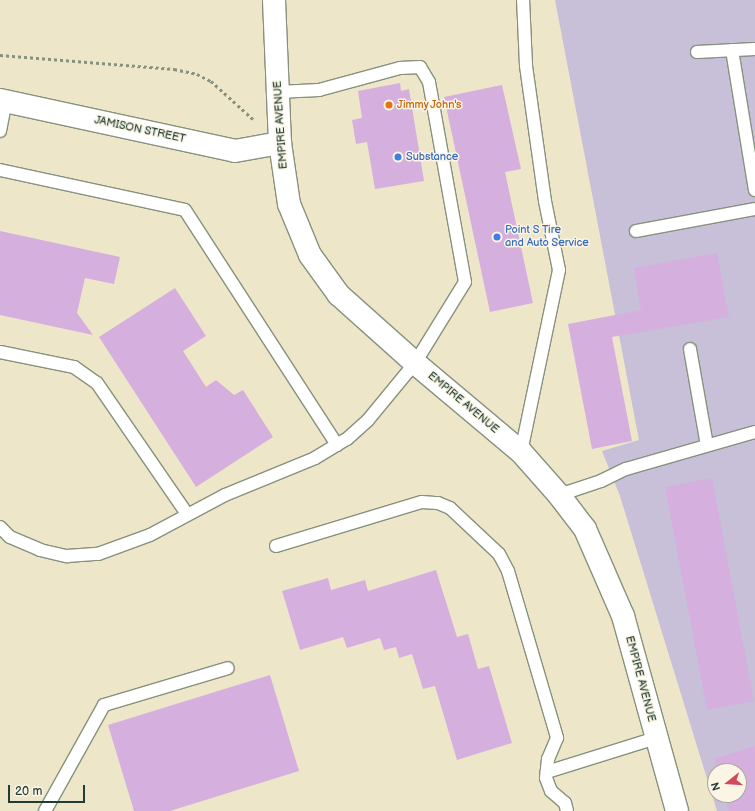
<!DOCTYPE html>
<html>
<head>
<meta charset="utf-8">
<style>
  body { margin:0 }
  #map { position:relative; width:755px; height:811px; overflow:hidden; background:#ede6c8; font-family:"Balsamiq Sans",sans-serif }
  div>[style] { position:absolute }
  .industrial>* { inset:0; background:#c8bfd8 }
  .building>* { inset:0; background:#d5b0df }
  .path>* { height:2.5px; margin-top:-1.25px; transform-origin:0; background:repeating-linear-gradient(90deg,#86927e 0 3px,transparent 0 6px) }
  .roads { filter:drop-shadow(1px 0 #86927e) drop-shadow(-1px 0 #86927e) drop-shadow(0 1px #86927e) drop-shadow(0 -1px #86927e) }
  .service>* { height:12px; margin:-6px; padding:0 6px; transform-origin:6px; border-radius:6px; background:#fff }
  .minor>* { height:22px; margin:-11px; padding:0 11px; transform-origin:11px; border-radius:11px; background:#fff }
  .tertiary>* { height:22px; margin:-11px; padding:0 11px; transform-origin:11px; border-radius:11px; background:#fff }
  .dots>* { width:11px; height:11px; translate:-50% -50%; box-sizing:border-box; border:2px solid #fcf5e5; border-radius:50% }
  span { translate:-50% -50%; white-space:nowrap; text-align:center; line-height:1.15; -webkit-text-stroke:3px #fcf5e5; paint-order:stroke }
  .food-label { font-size:11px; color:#c56008 }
  .left { translate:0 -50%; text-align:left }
  .street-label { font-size:11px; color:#1f3d34 }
  .shop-label { font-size:11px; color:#366cbe }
  .north { position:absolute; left:707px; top:763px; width:40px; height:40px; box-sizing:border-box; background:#fcf5e5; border:1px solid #a4ab9e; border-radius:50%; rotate:253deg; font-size:11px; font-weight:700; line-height:16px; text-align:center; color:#1f3d34 }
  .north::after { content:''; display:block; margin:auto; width:14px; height:18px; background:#d1495b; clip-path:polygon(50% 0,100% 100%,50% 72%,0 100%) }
  .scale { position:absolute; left:8px; top:785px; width:77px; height:18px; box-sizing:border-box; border:2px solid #1f3d34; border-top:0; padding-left:5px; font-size:12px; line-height:14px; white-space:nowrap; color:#1f3d34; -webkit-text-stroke:3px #fcf5e5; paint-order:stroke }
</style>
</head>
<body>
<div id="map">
  <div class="industrial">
    <i style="clip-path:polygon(evenodd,555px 0,755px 0,755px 811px,717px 811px,620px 496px,602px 451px,639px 440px,555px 0,715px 771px,739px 771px,739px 795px,715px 795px,715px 771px)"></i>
  </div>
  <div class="building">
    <i style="clip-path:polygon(400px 83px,401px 91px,409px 89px,424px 181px,375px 189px,367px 142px,356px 144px,352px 120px,362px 118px,358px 91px)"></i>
    <i style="clip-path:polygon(502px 85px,521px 169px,505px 172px,533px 303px,490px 312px,444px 97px)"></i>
    <i style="clip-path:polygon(0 231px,120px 257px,114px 284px,85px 278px,77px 313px,93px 335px,0 315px)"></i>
    <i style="clip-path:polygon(717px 253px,729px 317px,612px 337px,632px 441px,592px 449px,568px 324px,641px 310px,634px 268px)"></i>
    <i style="clip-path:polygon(175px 288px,206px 336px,183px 351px,206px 387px,216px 380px,234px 395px,243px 390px,273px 437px,196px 487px,99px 337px)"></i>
    <i style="clip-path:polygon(712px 478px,754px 701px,707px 710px,665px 487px)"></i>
    <i style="clip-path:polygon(436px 570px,457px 637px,468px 634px,478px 669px,489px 666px,512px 743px,457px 760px,435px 686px,423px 689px,412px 654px,399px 658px,396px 647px,384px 650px,380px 638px,347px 648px,343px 637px,300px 650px,282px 591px,328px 578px,331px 590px,365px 580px,368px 591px)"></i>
    <i style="clip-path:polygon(270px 675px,299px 771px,170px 811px,134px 811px,108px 725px)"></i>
    <i style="clip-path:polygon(755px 746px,755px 811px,729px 811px,724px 795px,739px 795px,739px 771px,717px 771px,714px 759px)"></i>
  </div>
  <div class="path">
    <i style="left:0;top:55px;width:175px;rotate:4.6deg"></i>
    <i style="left:174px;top:69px;width:24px;rotate:12deg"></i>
    <i style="left:197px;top:74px;width:16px;rotate:27deg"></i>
    <i style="left:211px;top:81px;width:58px;rotate:42.2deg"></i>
  </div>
  <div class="roads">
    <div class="service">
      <i style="left:732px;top:50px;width:142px;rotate:80.7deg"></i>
      <i style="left:697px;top:52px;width:58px;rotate:-3deg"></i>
      <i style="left:0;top:131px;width:31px;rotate:-79deg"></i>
      <i style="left:0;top:170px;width:189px;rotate:12.2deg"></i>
      <i style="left:185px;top:210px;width:280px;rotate:57.1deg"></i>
      <i style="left:636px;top:231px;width:121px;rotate:-10.5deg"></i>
      <i style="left:690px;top:349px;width:97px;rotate:80deg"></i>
      <i style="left:0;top:352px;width:76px;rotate:11.5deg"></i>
      <i style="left:74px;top:367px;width:28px;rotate:35deg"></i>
      <i style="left:97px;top:383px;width:159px;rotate:55.5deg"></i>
      <i style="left:521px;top:452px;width:186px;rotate:-78.2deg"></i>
      <i style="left:559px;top:270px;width:70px;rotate:-101.5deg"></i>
      <i style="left:545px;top:201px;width:137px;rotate:-98deg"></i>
      <i style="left:526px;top:65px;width:65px;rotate:-92.6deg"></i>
      <i style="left:559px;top:495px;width:44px;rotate:-18.4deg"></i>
      <i style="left:601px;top:481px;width:28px;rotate:-26deg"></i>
      <i style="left:626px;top:469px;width:134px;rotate:-16deg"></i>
      <i style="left:0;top:527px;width:14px;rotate:45deg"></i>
      <i style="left:10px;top:537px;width:33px;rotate:23deg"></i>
      <i style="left:40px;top:550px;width:28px;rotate:13deg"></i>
      <i style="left:67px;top:556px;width:31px;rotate:-4deg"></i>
      <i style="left:98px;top:554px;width:55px;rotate:-20.1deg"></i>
      <i style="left:150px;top:535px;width:85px;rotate:-28.1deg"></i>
      <i style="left:225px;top:495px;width:97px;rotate:-22.3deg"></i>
      <i style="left:315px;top:458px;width:37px;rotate:-31deg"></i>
      <i style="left:347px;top:439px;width:28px;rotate:-42deg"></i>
      <i style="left:368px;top:420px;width:74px;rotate:-50.5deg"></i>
      <i style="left:415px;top:363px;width:95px;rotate:-58.3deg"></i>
      <i style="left:465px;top:282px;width:203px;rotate:-100.2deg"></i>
      <i style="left:429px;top:82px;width:17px;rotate:-121deg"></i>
      <i style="left:420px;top:67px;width:20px;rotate:177deg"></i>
      <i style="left:400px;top:68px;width:84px;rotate:164.8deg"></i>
      <i style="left:319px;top:90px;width:41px;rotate:177.2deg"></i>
      <i style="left:276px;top:546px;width:152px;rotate:-16.8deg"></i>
      <i style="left:422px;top:502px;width:16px;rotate:4deg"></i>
      <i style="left:438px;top:503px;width:13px;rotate:23deg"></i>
      <i style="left:450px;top:508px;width:67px;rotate:43.2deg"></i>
      <i style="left:499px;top:554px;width:19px;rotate:62deg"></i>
      <i style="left:508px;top:571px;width:174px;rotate:73.6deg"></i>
      <i style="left:557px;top:738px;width:23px;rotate:113deg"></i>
      <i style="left:548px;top:759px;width:19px;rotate:96deg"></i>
      <i style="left:546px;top:778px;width:14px;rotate:69deg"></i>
      <i style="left:551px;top:791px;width:18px;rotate:41deg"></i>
      <i style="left:565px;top:803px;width:8px;rotate:76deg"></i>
      <i style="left:547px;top:772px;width:114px;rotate:-17.3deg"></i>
      <i style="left:45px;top:811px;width:121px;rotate:-60.9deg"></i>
      <i style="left:104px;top:705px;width:129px;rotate:-16.6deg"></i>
    </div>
    <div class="minor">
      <i style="left:0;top:100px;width:240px;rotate:12.2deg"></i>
      <i style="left:235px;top:151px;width:46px;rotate:-10.1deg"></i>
    </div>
    <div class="tertiary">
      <i style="left:274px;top:0;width:143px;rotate:87.6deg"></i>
      <i style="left:280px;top:143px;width:62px;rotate:81.6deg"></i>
      <i style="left:289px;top:204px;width:55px;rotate:67.6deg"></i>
      <i style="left:310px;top:255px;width:49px;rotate:54.1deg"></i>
      <i style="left:339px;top:295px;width:102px;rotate:41.8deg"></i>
      <i style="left:415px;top:363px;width:138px;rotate:40deg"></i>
      <i style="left:521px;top:452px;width:57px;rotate:48.5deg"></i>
      <i style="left:559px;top:495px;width:43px;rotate:52.6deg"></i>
      <i style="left:585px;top:529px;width:95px;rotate:66.4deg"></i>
      <i style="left:623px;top:616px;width:202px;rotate:74.5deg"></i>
    </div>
  </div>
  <div class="dots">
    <i style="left:389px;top:105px;background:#e8710a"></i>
    <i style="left:398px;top:157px;background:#3f7fe0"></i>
    <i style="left:497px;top:237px;background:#3f7fe0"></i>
  </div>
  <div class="food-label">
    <span class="left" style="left:397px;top:105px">Jimmy John's</span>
  </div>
  <div class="street-label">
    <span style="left:281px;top:125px;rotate:-94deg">EMPIRE AVENUE</span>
    <span style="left:140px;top:130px;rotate:12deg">JAMISON STREET</span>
    <span style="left:463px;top:403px;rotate:40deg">EMPIRE AVENUE</span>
    <span style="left:640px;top:679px;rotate:75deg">EMPIRE AVENUE</span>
  </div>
  <div class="shop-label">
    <span class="left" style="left:406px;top:157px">Substance</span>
    <span class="left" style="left:505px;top:237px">Point S Tire<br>and Auto Service</span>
  </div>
  <div class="north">N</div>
  <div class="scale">20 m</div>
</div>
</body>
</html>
